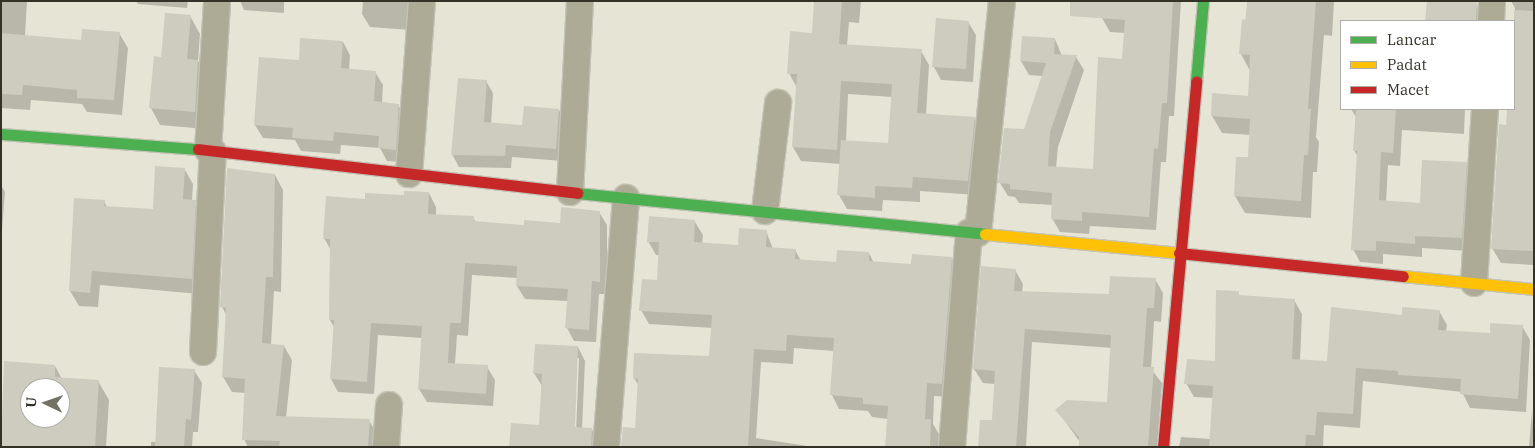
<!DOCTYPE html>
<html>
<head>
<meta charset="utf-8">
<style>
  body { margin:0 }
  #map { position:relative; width:1535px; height:448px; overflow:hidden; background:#e6e5d5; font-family:"IBM Plex Serif",serif }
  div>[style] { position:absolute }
  .shadow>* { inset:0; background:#0003 }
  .building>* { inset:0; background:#cdccbe }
  .roads { filter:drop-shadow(1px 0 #c4c3b7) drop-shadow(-1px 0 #c4c3b7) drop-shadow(0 1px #c4c3b7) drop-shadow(0 -1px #c4c3b7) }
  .street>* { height:26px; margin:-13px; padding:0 13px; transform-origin:13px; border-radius:13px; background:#adaa96 }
  .fast>* { height:11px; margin:-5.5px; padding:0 5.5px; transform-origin:5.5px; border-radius:5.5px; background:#4caf50 }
  .slow>* { height:11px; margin:-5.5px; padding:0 5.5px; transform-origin:5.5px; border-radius:5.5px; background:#ffc107 }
  .jam>* { height:11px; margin:-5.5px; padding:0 5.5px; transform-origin:5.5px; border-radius:5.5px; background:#c62828 }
  span { translate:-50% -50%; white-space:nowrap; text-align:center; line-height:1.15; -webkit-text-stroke:5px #fff; paint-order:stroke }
  .frame { position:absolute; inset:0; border:2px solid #343227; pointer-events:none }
  .legend { position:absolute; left:1340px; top:20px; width:175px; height:90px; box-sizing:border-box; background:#fff; border:1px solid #aeada9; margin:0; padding:6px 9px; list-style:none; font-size:15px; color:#343227 }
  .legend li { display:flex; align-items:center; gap:10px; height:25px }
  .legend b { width:25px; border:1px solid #aeada9 }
  .north { position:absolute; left:20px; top:378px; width:50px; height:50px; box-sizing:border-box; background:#fff; border:1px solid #aeada9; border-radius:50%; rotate:273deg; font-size:14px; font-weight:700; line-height:20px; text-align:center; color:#343227 }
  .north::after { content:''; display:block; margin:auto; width:18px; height:22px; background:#727164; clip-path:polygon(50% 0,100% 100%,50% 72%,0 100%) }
</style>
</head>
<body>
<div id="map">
  <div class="shadow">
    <i style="clip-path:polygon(1px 1px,27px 1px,25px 36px,82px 41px,119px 33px,128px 48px,122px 115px,87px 112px,82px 104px,31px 100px,30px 110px,1px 108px)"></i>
    <i style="clip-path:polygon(136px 1px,188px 1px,187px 8px,138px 4px)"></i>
    <i style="clip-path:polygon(240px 1px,284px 1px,284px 13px,244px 10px)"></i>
    <i style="clip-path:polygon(363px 1px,413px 1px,411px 30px,370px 27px,362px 14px)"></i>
    <i style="clip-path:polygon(evenodd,815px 1px,861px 1px,859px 23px,849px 22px,847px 45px,921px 51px,929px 65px,926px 115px,974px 118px,982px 132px,976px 195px,920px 191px,920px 202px,883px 200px,882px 211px,847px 209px,839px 195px,841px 164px,801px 161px,793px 147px,797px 88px,789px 73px,813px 34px,815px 1px,848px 94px,892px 97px,889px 144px,846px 141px,848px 94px)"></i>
    <i style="clip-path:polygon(1104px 1px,1181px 1px,1174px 116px,1169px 116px,1166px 162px,1161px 162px,1156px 230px,1090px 226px,1089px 234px,1060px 232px,1052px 218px,1053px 205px,1019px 203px,1015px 197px,1008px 196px,1000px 183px,1025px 131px,1043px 76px,1029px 75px,1021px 61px,1055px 39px,1062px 56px,1076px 57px,1084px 70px,1058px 147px,1056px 168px,1094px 170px,1123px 60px,1125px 33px,1110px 32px,1102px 18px)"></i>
    <i style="clip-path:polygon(1248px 1px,1334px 1px,1332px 36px,1324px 35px,1316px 137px,1319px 142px,1317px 172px,1313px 172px,1311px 218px,1245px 213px,1235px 196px,1237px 158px,1249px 159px,1251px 135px,1222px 133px,1212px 116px,1249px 97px,1250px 71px,1241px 54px)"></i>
    <i style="clip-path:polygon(1428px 1px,1476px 3px,1483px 21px,1427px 21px)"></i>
    <i style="clip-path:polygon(1511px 1px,1534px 1px,1534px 265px,1501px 263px,1492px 248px,1509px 109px,1514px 109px,1515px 8px)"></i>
    <i style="clip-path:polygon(190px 16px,200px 34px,198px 61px,208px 78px,205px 129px,160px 125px,151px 108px,162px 58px)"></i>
    <i style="clip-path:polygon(968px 22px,976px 35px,973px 82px,941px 80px,934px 67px)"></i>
    <i style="clip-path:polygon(343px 42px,350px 55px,349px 70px,375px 72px,383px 85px,382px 103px,398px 105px,406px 118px,403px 162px,387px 161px,380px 148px,341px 145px,340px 154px,301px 151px,295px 140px,263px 138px,255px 125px,300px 62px)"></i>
    <i style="clip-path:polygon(486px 81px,493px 93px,491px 124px,523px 126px,559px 110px,566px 122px,563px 161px,512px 157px,511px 168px,459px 167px,452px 154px)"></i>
    <i style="clip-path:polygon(1351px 109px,1465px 109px,1464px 134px,1402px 130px,1400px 166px,1388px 165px,1386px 202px,1421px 204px,1466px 164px,1473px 177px,1469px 251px,1422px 248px,1422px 257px,1383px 254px,1383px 264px,1360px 262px,1353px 249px,1358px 157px,1354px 150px,1356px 117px)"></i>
    <i style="clip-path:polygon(185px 170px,193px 184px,192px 201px,203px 216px,199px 294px,100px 285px,98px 307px,79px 306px,70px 291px,104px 201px,107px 207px,154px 210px)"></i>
    <i style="clip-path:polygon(275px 175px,283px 190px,281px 292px,274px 291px,271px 345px,284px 346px,292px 360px,286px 418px,369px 420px,377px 435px,377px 447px,248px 447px,244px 439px,246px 393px,232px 392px,223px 377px,227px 316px,222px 307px)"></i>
    <i style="clip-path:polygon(1px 185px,5px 192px,1px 243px)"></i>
    <i style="clip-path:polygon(429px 193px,436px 207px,436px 215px,473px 217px,476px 223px,525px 226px,561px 224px,599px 212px,607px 225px,607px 294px,599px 294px,596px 342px,574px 341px,567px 328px,568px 301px,525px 299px,517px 286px,517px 278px,472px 275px,468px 336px,457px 335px,455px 364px,487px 367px,495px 380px,493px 406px,427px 402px,419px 389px,423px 338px,378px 335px,374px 394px,338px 392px,331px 379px,334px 327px,330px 320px,331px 250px,324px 238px,366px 200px)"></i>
    <i style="clip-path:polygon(695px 222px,703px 235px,702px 244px,739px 247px,766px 231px,773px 249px,795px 250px,801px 261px,838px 263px,869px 253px,874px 263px,912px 265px,951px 258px,959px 271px,949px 397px,934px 396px,933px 424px,939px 434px,938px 447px,887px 447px,888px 419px,872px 417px,868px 411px,839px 409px,832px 395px,834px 351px,794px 348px,793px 364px,761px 362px,756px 438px,814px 447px,622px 447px,636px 429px,639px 386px,634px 378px,710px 357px,713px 328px,649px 324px,641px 310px,658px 281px,660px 255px,656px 255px,648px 241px)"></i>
    <i style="clip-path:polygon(1015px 270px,1023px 284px,1022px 292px,1110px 295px,1155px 279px,1163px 293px,1161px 322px,1154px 321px,1151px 369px,1162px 383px,1157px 447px,1080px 447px,1080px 442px,1057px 410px,1109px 404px,1112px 348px,1032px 342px,1026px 447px,980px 447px,993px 422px,995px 384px,983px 383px,974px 369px)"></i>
    <i style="clip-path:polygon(1238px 293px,1240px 297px,1294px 300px,1302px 314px,1300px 361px,1328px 363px,1403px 316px,1439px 311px,1447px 325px,1446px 332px,1491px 334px,1522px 326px,1530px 340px,1526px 412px,1470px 408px,1462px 392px,1363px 381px,1360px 428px,1324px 425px,1323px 447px,1179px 447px,1181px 437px,1211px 439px,1213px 398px,1194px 397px,1186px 383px,1217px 362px)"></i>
    <i style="clip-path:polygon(evenodd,578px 347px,585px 361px,582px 429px,592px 429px,599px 447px,511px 447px,540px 426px,542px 386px,534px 373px,578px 347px,577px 358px,579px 358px,576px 433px,574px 433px,577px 358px)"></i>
    <i style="clip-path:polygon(evenodd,6px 362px,55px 366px,62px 379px,98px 381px,109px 400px,106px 447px,1px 447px,6px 362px,30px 388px,60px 388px,60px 418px,30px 418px,30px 388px)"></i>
    <i style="clip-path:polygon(194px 370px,202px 383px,198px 432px,193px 432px,192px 447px,151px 447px,151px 442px,156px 442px)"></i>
    <i style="clip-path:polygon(1532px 410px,1534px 447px,1529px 447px)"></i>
  </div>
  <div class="building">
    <i style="clip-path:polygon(814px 1px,842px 1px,839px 44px,922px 49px,917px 113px,975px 117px,968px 181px,913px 177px,912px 188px,875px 186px,875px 198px,837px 195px,841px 140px,888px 143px,892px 84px,841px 81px,837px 150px,792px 147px,797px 74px,787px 74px,790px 31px,812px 33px)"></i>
    <i style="clip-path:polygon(1070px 1px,1173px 1px,1167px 103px,1162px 103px,1158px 149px,1154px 148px,1149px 217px,1082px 212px,1082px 221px,1051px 219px,1052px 193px,1010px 189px,1010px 184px,998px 183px,1004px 128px,1024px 129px,1046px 63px,1020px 61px,1022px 36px,1055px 38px,1054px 54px,1077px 55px,1050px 132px,1048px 166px,1093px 169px,1098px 57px,1122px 59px,1125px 20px,1070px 16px)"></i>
    <i style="clip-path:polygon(1247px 1px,1316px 1px,1308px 109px,1311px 109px,1308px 155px,1304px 155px,1301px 201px,1234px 196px,1236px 157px,1248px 157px,1250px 119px,1211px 116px,1212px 93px,1248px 96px,1250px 55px,1239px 54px,1242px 19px,1246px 20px)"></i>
    <i style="clip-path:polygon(1427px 1px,1477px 1px,1476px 21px,1425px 21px)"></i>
    <i style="clip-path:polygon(1514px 10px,1534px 11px,1534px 251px,1491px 249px,1499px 124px,1506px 125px,1507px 109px,1514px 109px)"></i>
    <i style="clip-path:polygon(165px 13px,191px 15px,187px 59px,198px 60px,195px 112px,149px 108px,154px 56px,161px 57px)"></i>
    <i style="clip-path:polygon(936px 18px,969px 21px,966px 69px,932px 67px)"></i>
    <i style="clip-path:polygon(82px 29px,120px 32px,114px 100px,77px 98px,77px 90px,23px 85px,22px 95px,1px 94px,1px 33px,81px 40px)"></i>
    <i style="clip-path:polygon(300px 38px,343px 41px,341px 68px,376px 71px,374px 101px,399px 104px,396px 150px,378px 148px,379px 136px,334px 132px,333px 141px,292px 138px,293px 128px,254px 125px,259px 57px,299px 60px)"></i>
    <i style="clip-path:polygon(458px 78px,487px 80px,484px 122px,522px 125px,524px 106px,559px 109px,556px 149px,506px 145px,505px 156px,451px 155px)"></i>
    <i style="clip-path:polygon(1356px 109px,1396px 109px,1393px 153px,1381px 152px,1379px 200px,1420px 203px,1422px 160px,1467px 162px,1462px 238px,1415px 236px,1415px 244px,1376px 241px,1376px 251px,1351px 250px,1357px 151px,1353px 151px)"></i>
    <i style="clip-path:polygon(155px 166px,185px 168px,183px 199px,196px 200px,192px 279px,92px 271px,90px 293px,69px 291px,74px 198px,105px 200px,104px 206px,153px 209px)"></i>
    <i style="clip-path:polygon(227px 168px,275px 174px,273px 277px,266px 277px,262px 343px,284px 345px,276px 416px,370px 419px,368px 447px,279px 447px,280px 441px,242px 440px,245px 379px,222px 377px,226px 308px,220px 307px)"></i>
    <i style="clip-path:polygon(404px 191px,429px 192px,428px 214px,474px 216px,474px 221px,524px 225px,524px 220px,560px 223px,561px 207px,600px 211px,600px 282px,592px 281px,589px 330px,565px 328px,568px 289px,516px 286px,517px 266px,465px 263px,461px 323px,450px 323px,448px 363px,488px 365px,486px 394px,418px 389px,422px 326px,371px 323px,367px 382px,330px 379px,334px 320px,329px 320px,330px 239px,323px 239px,326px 196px,365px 199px,365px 193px,404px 195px)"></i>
    <i style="clip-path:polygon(649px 216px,695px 220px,694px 242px,738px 245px,739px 228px,767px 230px,766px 247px,796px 249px,795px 259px,836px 262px,837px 250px,869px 252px,869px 261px,911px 264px,912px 254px,952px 257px,942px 384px,927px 383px,925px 419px,931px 419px,930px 447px,885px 447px,888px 406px,863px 404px,863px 398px,830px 395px,834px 338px,787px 335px,786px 351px,754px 349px,748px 447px,621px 447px,623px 427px,635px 428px,638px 379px,633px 378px,634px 353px,709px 356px,712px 315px,639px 311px,642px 279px,657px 280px,659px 242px,647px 242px)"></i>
    <i style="clip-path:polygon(981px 266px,1016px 269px,1014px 291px,1109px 294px,1110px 276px,1156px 278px,1154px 308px,1147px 308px,1143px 367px,1154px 367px,1148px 447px,1079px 447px,1079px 437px,1055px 410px,1067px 400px,1107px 402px,1111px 335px,1025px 329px,1016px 447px,978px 447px,980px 420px,992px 420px,995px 371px,973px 369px)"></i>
    <i style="clip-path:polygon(1216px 290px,1239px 291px,1239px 295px,1295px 299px,1292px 359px,1327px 361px,1331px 307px,1402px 315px,1402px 307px,1440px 310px,1438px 330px,1490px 333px,1490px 323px,1523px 325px,1518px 399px,1460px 394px,1461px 379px,1398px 375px,1398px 371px,1356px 368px,1353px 414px,1317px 412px,1315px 435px,1306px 435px,1305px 447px,1209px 447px,1213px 386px,1184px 384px,1187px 359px,1215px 361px)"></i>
    <i style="clip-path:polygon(535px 344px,578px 346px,575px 427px,592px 428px,591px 447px,509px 447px,511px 423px,539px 425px,542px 374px,533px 373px)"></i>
    <i style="clip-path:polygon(evenodd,4px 361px,55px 365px,55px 377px,99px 380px,95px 447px,1px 447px,4px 361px,30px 388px,60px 388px,60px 418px,30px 418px,30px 388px)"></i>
    <i style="clip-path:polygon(159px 367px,195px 369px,191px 420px,186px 419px,184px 447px,155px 447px)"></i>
  </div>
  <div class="roads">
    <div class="street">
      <i style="left:1491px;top:21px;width:20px;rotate:-87deg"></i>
      <i style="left:208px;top:150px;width:149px;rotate:-86.5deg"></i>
      <i style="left:409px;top:174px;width:173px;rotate:-85.7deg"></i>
      <i style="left:570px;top:192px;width:191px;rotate:-87deg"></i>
      <i style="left:765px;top:211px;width:109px;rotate:-83.1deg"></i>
      <i style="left:978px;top:233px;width:233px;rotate:-84.1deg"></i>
      <i style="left:1474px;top:283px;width:174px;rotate:-86.4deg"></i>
      <i style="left:203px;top:352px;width:201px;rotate:-87.2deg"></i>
      <i style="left:386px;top:447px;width:42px;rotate:-85.9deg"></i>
      <i style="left:606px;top:447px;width:250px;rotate:-85.4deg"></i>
      <i style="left:952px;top:447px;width:215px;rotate:-85.5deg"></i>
    </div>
    <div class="fast">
      <i style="left:1196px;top:81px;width:80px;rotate:-85deg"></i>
      <i style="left:1px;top:134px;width:198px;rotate:4.4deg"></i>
      <i style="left:577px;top:193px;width:410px;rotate:5.7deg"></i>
    </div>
    <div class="slow">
      <i style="left:985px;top:234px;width:195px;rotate:5.6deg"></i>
      <i style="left:1403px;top:276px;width:132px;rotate:5.7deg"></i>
    </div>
    <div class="jam">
      <i style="left:198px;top:149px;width:382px;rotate:6.6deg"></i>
      <i style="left:1179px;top:253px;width:225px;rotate:5.9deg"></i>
      <i style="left:1163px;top:447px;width:367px;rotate:-84.8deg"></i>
    </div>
  </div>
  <div class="frame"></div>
  <ul class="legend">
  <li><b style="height:6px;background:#4caf50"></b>Lancar</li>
  <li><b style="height:6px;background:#ffc107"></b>Padat</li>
  <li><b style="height:6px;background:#c62828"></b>Macet</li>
  </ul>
  <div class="north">U</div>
</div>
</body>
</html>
